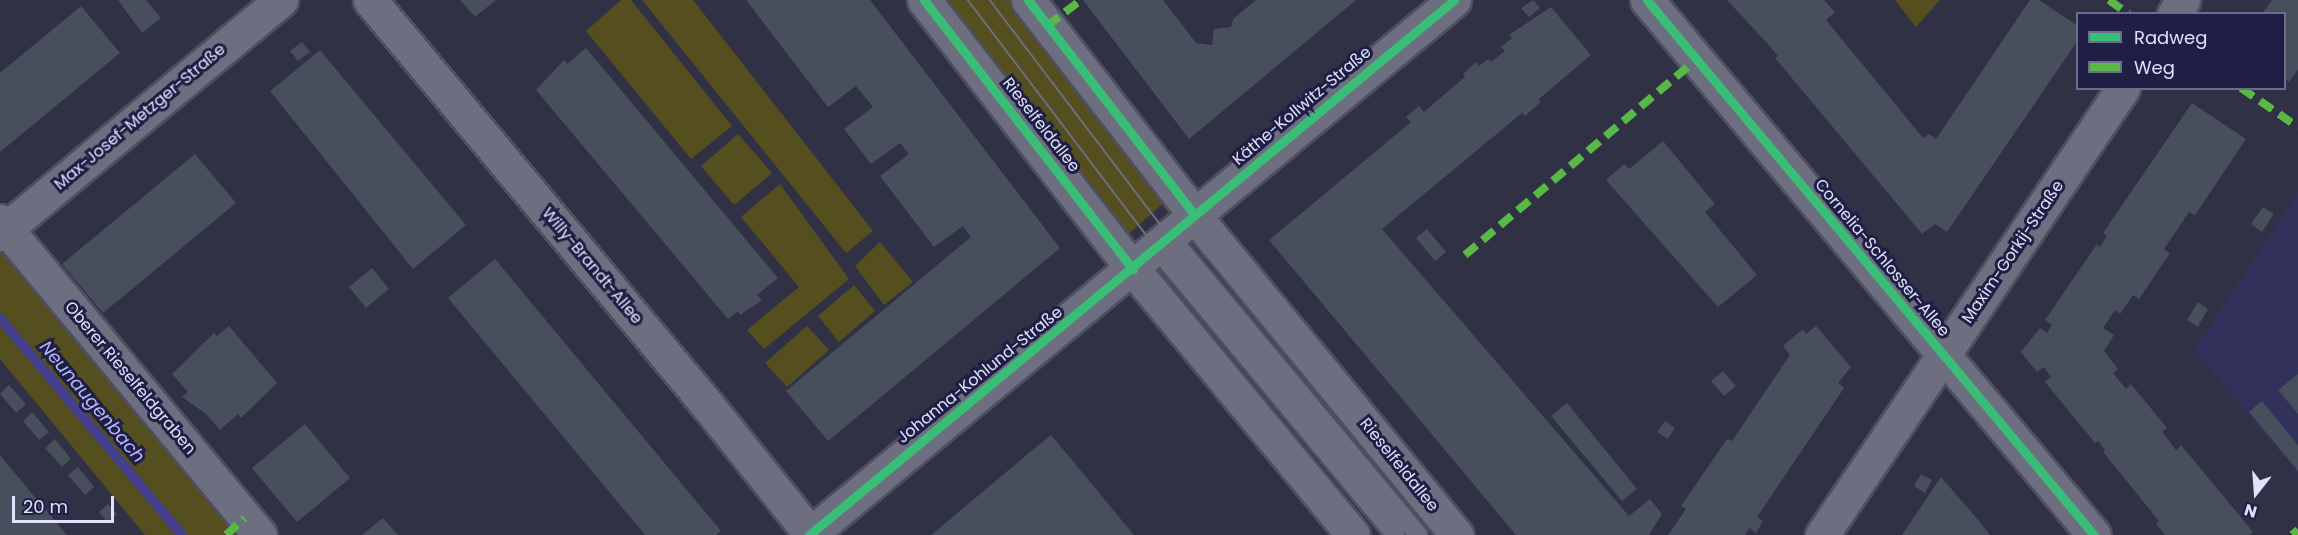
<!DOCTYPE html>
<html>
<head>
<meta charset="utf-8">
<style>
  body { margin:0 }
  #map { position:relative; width:2298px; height:535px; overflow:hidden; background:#313146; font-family:Poppins,sans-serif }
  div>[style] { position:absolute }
  .built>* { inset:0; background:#31315c }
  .green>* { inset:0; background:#554e1e }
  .stream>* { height:10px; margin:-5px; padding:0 5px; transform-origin:5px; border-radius:5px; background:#44408d }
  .building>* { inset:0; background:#474e5c }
  .roads { filter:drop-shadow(2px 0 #4e4f61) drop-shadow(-2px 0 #4e4f61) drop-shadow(0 2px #4e4f61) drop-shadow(0 -2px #4e4f61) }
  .service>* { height:18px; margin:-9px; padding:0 9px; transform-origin:9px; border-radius:9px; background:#6d6e80 }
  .minor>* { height:33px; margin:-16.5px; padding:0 16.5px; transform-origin:16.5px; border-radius:16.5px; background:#6d6e80 }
  .tram>* { height:1.5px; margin:-0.75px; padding:0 0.75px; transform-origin:0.75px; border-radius:0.75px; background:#6c6d7d }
  .quiet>* { height:8px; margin-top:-4px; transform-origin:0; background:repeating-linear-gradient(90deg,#58b947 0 15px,transparent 0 23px) }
  .cycleway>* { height:9px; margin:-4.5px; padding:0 4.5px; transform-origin:4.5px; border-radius:4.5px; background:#3abd76 }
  span { translate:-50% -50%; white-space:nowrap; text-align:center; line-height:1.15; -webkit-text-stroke:6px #1f1e44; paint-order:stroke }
  .street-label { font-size:16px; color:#dfe2fb }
  .water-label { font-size:18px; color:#b3b7fb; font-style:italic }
  .legend { position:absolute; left:2076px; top:12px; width:210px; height:78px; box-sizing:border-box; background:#1f1e44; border:2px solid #6c6c8d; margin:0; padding:8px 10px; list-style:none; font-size:18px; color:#dfe2fb }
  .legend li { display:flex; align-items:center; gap:12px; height:30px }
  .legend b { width:30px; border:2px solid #6c6c8d }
  .north { position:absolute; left:2226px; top:463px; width:60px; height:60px; -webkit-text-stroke:4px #1f1e44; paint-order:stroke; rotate:197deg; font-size:16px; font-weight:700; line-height:24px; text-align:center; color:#dfe2fb }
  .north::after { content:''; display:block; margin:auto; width:21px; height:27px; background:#dfe2fb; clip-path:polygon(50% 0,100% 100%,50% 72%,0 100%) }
  .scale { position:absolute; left:12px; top:496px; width:102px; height:27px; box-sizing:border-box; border:3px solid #dfe2fb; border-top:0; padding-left:8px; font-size:18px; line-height:21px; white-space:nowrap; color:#dfe2fb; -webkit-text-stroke:4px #1f1e44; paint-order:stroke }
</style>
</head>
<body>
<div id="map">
  <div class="built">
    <i style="clip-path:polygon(2298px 192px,2298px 474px,2194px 350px)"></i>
  </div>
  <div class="green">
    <i style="clip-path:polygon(621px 0,631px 0,732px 126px,691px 159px,586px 31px)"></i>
    <i style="clip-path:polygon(642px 0,693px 0,873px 231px,846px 253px)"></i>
    <i style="clip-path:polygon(940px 0,1017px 0,1168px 199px,1122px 240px)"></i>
    <i style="clip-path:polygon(1895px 0,1940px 0,1916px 27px)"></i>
    <i style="clip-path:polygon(738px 134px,772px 173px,734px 205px,701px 166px)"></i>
    <i style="clip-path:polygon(780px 184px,849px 279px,764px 349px,747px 330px,799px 287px,741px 217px)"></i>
    <i style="clip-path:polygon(0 237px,249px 535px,145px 535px,0 359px)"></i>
    <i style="clip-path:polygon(880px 242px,913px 282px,884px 305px,855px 266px)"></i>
    <i style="clip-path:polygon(854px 285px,875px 311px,839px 342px,818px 316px)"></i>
    <i style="clip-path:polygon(807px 326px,829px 350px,787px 387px,765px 363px)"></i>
  </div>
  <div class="stream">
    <i style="left:0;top:318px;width:283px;rotate:50deg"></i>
  </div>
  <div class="building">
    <i style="clip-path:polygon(118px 0,146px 0,161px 18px,142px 33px)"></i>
    <i style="clip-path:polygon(460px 0,496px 0,475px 17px)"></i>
    <i style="clip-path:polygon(746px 0,870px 0,1060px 248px,828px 441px,786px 391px,971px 237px,963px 226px,934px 247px,880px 176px,909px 154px,900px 143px,871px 164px,844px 129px,873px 107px,856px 86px,828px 107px)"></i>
    <i style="clip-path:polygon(1083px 0,1163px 0,1196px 43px,1212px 45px,1214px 29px,1231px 27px,1233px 19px,1256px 0,1356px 0,1189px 139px)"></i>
    <i style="clip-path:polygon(1533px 0,1540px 8px,1529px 17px,1521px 8px)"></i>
    <i style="clip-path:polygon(1727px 0,1824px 0,1835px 12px,1826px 20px,1923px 138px,1929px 134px,1936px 139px,2030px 0,2039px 0,2078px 26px,2078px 40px,1947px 232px,1935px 224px,1922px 234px,1775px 58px,1778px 56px,1766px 42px)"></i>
    <i style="clip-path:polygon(2272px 0,2298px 0,2298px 69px,2289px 82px,2284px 78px,2284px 14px,2262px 14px)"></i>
    <i style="clip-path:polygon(81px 6px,120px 53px,0 152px,0 73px)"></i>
    <i style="clip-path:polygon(1551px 7px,1591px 55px,1539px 99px,1541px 102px,1525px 116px,1522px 113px,1382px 229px,1629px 516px,1650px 499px,1662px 514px,1649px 535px,1516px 535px,1269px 240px,1411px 122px,1406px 117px,1413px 111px,1419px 106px,1424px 112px,1465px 77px,1463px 74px,1476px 62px,1479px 66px,1488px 59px,1491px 62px,1505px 51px,1501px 47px,1512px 38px,1509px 35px)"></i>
    <i style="clip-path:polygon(302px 42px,310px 52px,298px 61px,290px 51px)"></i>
    <i style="clip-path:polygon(586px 48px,778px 278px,757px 295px,762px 300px,740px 315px,738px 311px,728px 319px,536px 90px,564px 60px,567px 64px)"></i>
    <i style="clip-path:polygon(320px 50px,466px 225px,413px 269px,270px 91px)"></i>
    <i style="clip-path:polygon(2192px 103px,2246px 139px,2195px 215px,2189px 212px,2164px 249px,2170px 253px,2139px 299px,2133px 295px,2120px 314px,2115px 310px,2103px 328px,2114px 335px,2104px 351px,2118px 369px,2113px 373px,2126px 389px,2131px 384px,2167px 428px,2162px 432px,2176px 450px,2181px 445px,2253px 532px,2249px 535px,2165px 535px,2156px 524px,2159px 521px,2103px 452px,2105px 450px,2098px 441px,2095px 443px,2045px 382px,2051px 377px,2044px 367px,2037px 372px,2021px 352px,2040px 328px,2047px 333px,2052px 325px,2045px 320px,2097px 244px,2100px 247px,2107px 236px,2103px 233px)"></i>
    <i style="clip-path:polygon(1663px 141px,1715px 204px,1705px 212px,1757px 275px,1718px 307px,1606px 180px,1624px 164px,1629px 169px)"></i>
    <i style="clip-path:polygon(195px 154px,236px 203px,103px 313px,62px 264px)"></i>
    <i style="clip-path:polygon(2263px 207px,2274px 214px,2262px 232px,2251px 224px)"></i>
    <i style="clip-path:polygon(1427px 229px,1446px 252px,1435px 261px,1416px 238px)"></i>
    <i style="clip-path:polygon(495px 259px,721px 531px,716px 535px,645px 535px,448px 298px)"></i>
    <i style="clip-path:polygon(372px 268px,389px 289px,366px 308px,349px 287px)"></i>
    <i style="clip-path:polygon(2198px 302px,2208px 309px,2198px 327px,2187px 320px)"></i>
    <i style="clip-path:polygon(229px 326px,277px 383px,241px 418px,238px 414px,220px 430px,206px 414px,182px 397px,188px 392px,172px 374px,214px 333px,217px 336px)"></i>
    <i style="clip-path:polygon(1816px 326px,1851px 367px,1838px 383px,1844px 388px,1757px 517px,1763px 521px,1756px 533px,1750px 528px,1745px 535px,1668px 535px,1686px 509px,1681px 506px,1727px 439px,1732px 441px,1790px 355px,1783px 346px,1803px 329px,1806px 334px)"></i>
    <i style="clip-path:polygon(1723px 371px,1736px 386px,1724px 396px,1711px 381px)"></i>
    <i style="clip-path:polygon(2298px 374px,2298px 414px,2278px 390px)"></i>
    <i style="clip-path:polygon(9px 385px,26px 404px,16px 413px,0 394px)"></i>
    <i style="clip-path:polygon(2262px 401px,2298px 445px,2298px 471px,2249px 412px)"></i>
    <i style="clip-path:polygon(1567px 403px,1637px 489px,1622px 501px,1551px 416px)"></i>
    <i style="clip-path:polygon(32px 412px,49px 432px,39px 440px,23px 421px)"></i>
    <i style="clip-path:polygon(1665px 421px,1675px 428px,1668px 439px,1657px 432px)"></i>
    <i style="clip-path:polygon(305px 424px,350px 478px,297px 522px,252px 468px)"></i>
    <i style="clip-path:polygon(1051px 435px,1134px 535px,931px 535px,1035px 448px)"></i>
    <i style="clip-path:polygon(55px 439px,71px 459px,62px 467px,45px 448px)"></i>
    <i style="clip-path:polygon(0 455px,23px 483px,67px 535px,0 535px)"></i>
    <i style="clip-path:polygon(78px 467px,94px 487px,85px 495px,68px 475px)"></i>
    <i style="clip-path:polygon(1921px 474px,1932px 480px,1925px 493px,1914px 486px)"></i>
    <i style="clip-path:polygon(1941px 477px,1979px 521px,1990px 535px,1902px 535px)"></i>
    <i style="clip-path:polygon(108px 504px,117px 514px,107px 522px,99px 512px)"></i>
    <i style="clip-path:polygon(383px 518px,398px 535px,362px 535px)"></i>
  </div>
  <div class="roads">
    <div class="service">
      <i style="left:1170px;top:237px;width:388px;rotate:50.2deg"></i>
      <i style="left:1157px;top:249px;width:372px;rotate:50.2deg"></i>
    </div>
    <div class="minor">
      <i style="left:370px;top:0;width:530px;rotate:50.21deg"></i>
      <i style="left:709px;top:407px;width:164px;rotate:51.4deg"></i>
      <i style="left:924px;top:0;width:341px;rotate:52.2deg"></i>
      <i style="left:1133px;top:269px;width:345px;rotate:50.4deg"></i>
      <i style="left:1028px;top:0;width:306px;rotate:52.2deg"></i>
      <i style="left:1216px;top:242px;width:379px;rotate:50.6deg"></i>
      <i style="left:1647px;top:0;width:697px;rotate:50.12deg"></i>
      <i style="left:2174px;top:14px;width:17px;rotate:-57deg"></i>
      <i style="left:0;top:221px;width:408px;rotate:50.4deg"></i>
      <i style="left:0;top:234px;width:366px;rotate:-39.8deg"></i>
      <i style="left:809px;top:535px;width:838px;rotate:-39.67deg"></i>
      <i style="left:1822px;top:535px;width:539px;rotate:-56.04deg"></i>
    </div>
  </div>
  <div class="tram">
    <i style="left:968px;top:0;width:313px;rotate:52.8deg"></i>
    <i style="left:1157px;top:249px;width:372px;rotate:50.2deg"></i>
    <i style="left:990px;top:0;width:298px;rotate:52.8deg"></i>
    <i style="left:1170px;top:237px;width:388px;rotate:50.2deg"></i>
  </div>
  <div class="quiet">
    <i style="left:2109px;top:0;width:24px;rotate:36deg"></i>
    <i style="left:1047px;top:26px;width:43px;rotate:-37.4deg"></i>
    <i style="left:2241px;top:88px;width:69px;rotate:34.4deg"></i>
    <i style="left:1465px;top:255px;width:302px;rotate:-40.2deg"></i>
    <i style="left:226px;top:535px;width:25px;rotate:-42deg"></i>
    <i style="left:2292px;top:535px;width:8px;rotate:-40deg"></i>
  </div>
  <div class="cycleway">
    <i style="left:924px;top:0;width:341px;rotate:52.2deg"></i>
    <i style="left:1028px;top:0;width:272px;rotate:52.2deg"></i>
    <i style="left:1647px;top:0;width:697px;rotate:50.12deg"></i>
    <i style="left:809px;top:535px;width:838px;rotate:-39.67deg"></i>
  </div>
  <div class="street-label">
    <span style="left:1302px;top:106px;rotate:-40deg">Käthe-Kollwitz-Straße</span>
    <span style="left:140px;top:117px;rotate:-40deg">Max-Josef-Metzger-Straße</span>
    <span style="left:1041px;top:125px;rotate:52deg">Rieselfeldallee</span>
    <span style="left:2013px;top:252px;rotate:-56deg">Maxim-Gorkij-Straße</span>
    <span style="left:1882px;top:258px;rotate:50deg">Cornelia-Schlosser-Allee</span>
    <span style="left:592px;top:266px;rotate:50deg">Willy-Brandt-Allee</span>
    <span style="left:980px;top:375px;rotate:-39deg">Johanna-Kohlund-Straße</span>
    <span style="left:130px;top:378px;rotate:50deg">Oberer Rieselfeldgraben</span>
    <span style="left:1399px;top:465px;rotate:51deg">Rieselfeldallee</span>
  </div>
  <div class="water-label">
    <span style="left:92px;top:402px;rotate:50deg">Neunaugenbach</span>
  </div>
  <ul class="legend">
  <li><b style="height:8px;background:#3abd76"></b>Radweg</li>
  <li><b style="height:8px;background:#58b947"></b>Weg</li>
  </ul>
  <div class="north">N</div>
  <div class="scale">20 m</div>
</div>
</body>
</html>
